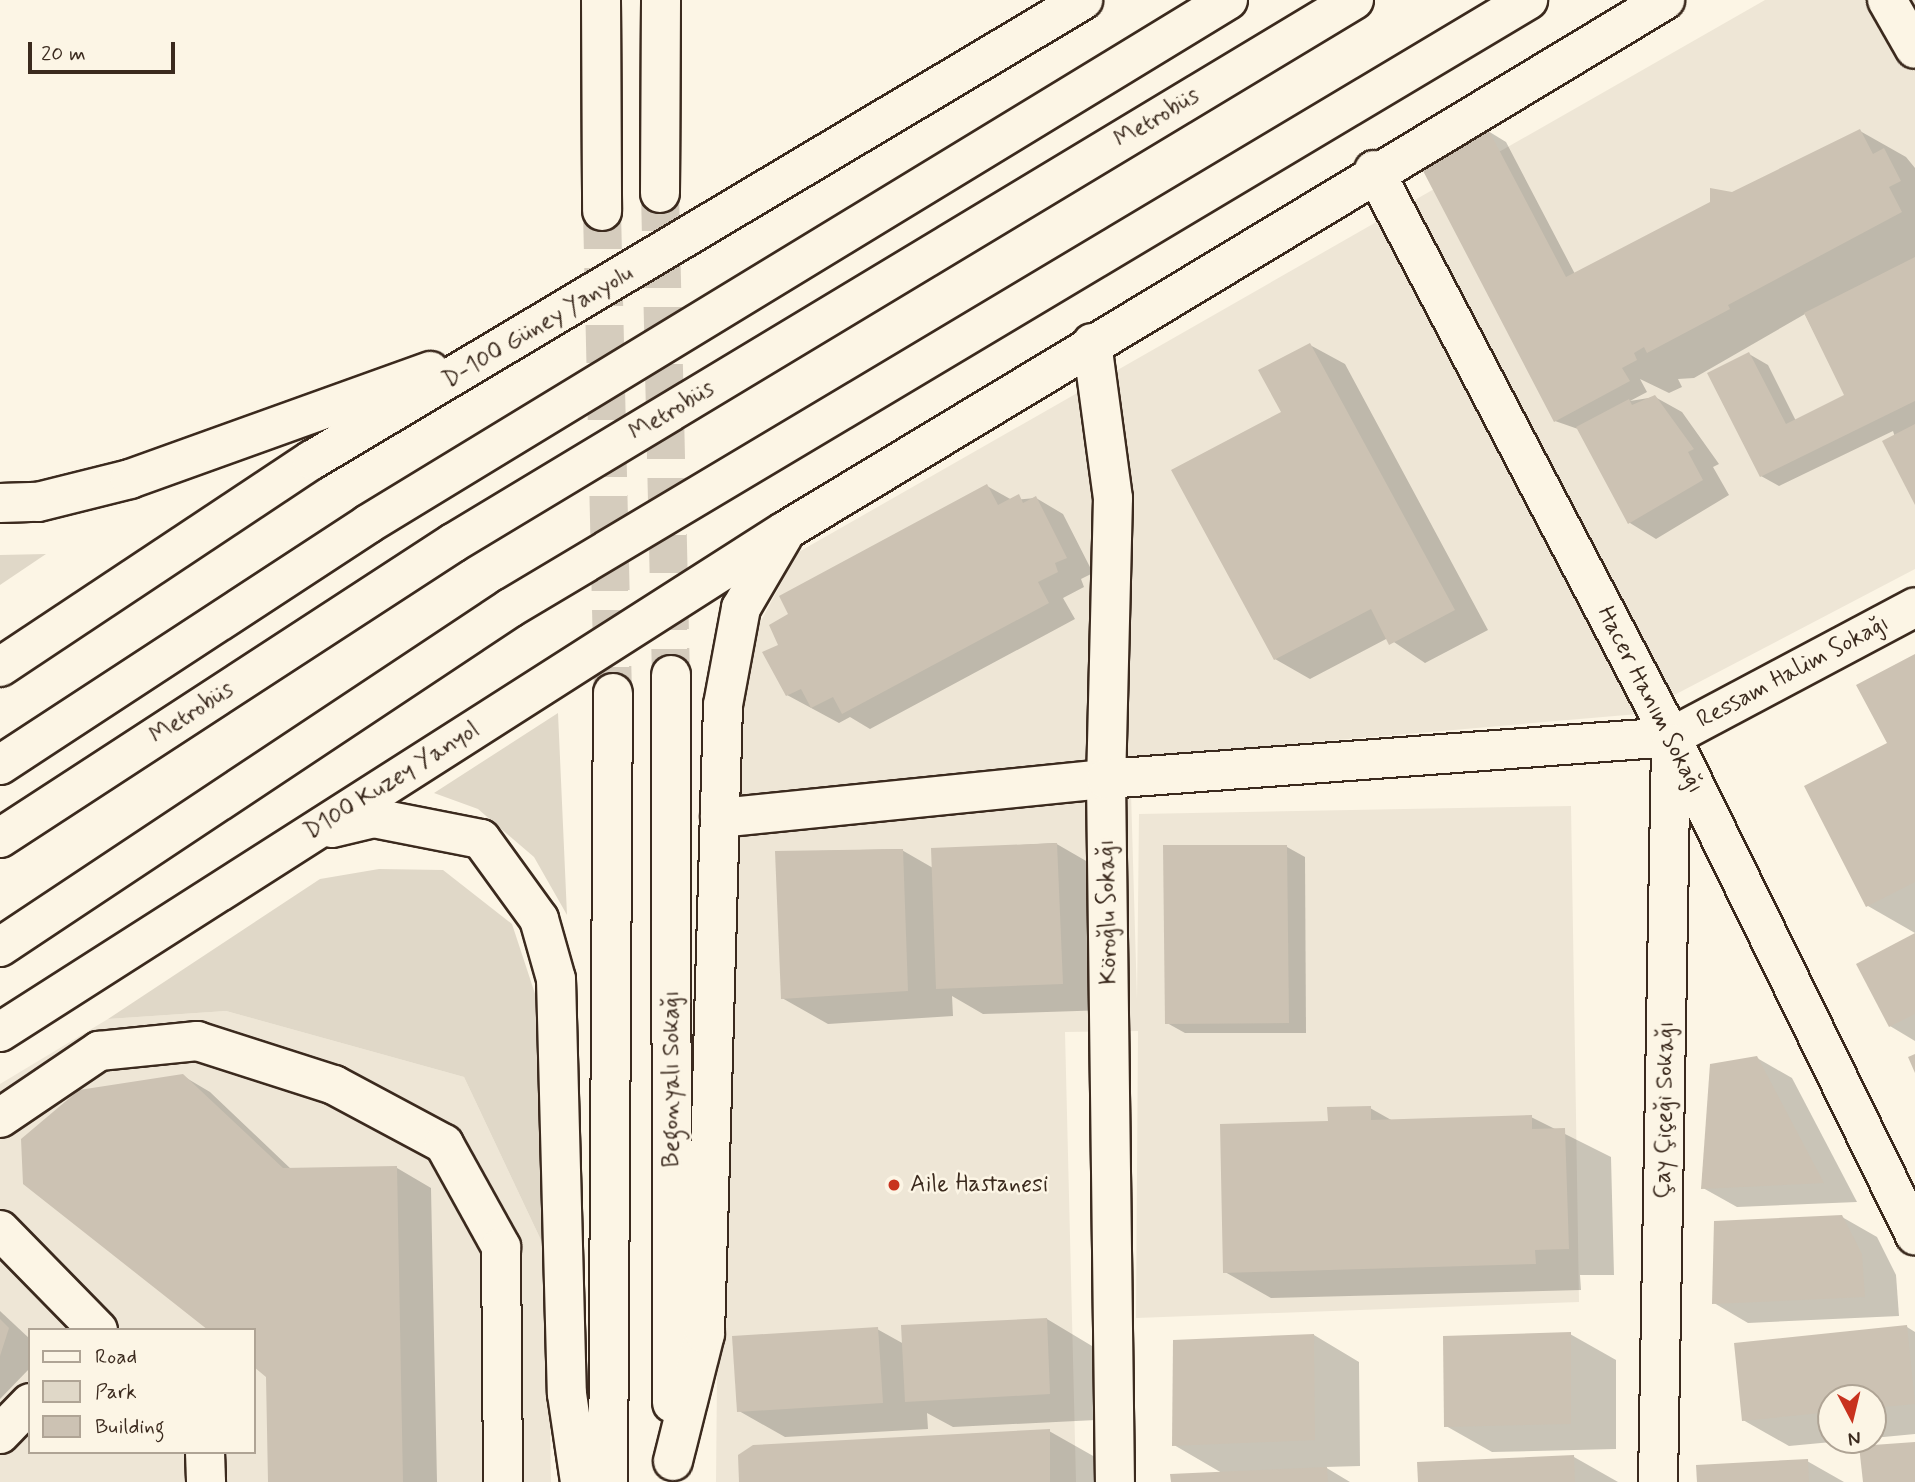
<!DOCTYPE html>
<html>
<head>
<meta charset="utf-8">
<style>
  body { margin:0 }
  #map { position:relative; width:1915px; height:1482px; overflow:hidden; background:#fcf5e5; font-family:Mynerve,sans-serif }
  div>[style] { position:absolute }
  .built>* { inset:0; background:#eee6d6 }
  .green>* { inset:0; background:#e0d8c8 }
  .shadow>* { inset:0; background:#0003 }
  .building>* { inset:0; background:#ccc2b3 }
  .major-tunnel>* { height:38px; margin-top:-19px; transform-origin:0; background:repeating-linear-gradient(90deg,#d5ccbd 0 38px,transparent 0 57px) }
  .roads { filter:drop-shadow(2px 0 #3b2a1e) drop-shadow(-2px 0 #3b2a1e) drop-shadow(0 2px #3b2a1e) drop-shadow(0 -2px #3b2a1e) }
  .minor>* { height:38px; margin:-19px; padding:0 19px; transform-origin:19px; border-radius:19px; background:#fcf5e5 }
  .major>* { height:38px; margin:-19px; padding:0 19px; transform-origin:19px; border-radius:19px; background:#fcf5e5 }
  .highway>* { height:38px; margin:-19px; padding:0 19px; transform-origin:19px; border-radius:19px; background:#fcf5e5 }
  .dots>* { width:19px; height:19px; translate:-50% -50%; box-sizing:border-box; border:4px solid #fcf5e5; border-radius:50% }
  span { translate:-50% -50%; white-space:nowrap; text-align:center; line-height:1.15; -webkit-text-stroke:5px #fcf5e5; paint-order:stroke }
  .street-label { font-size:24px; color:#3b2a1e }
  .poi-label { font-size:24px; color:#3b2a1e }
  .left { translate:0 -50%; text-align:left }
  .legend { position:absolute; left:28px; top:1328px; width:228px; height:126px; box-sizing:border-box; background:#fcf5e5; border:2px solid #afa495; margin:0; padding:9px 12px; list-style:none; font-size:21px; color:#3b2a1e }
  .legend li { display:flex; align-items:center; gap:14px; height:35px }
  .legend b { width:35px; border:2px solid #afa495 }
  .north { position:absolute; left:1817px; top:1384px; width:70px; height:70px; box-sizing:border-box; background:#fcf5e5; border:2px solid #afa495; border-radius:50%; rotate:173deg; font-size:19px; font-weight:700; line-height:28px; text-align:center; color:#3b2a1e }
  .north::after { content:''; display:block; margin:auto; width:24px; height:32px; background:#c8321e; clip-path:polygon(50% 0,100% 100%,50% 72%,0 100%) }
  .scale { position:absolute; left:28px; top:42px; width:147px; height:32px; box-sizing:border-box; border:4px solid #3b2a1e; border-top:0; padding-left:9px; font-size:21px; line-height:24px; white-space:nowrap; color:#3b2a1e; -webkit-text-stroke:5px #fcf5e5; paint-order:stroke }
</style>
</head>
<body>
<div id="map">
  <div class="built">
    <i style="clip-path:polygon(1765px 0,1915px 0,1915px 569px,1638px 714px,1130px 758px,1137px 999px,1139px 814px,1571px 806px,1579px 1302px,1136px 1318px,1138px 1031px,1065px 1032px,1076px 1482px,716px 1482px,720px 1055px,743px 655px,797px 553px)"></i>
    <i style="clip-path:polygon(evenodd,226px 1011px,464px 1077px,548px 1255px,551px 1482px,0 1482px,0 1084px,108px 1019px,226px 1011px,30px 1330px,254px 1330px,254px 1452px,30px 1452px,30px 1330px)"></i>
  </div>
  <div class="green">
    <i style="clip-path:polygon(46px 554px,0 585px,0 555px)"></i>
    <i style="clip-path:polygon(558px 713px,567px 915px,534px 857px,478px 809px,434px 793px)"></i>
    <i style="clip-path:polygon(379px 869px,443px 870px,512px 924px,541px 1012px,548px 1255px,464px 1077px,226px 1011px,108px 1019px,320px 879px)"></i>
  </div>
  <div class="shadow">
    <i style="clip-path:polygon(1488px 131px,1506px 142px,1575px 274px,1860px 131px,1906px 157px,1915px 168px,1915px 501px,1893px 431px,1779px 486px,1761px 476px,1749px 354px,1768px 365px,1796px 421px,1846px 396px,1805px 314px,1694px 378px,1678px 379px,1682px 387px,1669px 393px,1640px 379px,1647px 392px,1630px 401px,1655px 397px,1682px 412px,1719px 464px,1713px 467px,1729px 495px,1656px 539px,1630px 523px,1578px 429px,1555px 421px)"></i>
    <i style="clip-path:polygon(1310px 345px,1345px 364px,1488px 630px,1425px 663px,1388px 638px,1310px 679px,1275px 659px,1283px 412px)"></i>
    <i style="clip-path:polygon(987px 486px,1012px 500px,1036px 498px,1063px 514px,1093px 573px,1081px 579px,1084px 587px,1063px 598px,1075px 619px,870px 729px,850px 717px,839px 723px,787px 695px,780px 645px)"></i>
    <i style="clip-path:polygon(1915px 656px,1915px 933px,1868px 906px,1891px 743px)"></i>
    <i style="clip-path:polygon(1055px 843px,1100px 869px,1108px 1010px,983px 1014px,952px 996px,953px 1016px,828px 1024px,782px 998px,777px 852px,900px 849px,933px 868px,932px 850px)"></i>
    <i style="clip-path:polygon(1287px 847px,1305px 857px,1306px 1033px,1185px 1033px,1167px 1023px)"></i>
    <i style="clip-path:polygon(1915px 935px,1915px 1041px,1890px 1026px)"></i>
    <i style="clip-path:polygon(1757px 1058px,1792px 1078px,1857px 1202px,1737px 1207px,1703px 1188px)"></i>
    <i style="clip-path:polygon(183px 1076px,210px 1092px,292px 1170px,397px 1168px,431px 1188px,437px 1482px,269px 1482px,267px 1376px,254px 1365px,254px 1330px)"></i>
    <i style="clip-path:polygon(1370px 1108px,1393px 1121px,1531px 1117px,1611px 1157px,1614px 1275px,1580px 1275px,1581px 1290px,1271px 1298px,1225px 1272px)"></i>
    <i style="clip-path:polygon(1842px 1217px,1877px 1237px,1896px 1275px,1899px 1316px,1748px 1323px,1714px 1303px)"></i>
    <i style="clip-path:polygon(0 1311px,30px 1339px,30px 1368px,0 1399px)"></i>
    <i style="clip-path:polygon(1047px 1319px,1092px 1346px,1096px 1420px,953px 1427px,927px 1413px,928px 1429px,785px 1437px,739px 1411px,877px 1329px,904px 1344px)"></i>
    <i style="clip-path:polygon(1907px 1327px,1915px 1332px,1915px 1434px,1873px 1438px,1873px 1398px,1831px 1398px,1831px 1440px,1853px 1440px,1789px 1446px,1743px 1420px)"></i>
    <i style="clip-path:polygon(1570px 1334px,1616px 1360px,1616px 1449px,1492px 1452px,1446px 1426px)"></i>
    <i style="clip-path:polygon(1314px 1335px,1359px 1362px,1360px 1466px,1325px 1467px,1350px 1482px,1173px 1482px,1222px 1473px,1174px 1445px)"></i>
    <i style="clip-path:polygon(1049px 1431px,1095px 1457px,1096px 1482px,741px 1482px)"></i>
    <i style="clip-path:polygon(1574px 1457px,1618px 1482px,1419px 1482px)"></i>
    <i style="clip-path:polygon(1807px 1461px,1844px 1482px,1698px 1482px)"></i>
  </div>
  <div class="building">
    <i style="clip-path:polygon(1488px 129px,1566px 277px,1710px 202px,1710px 188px,1732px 192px,1860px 129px,1873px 154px,1884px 148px,1901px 181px,1889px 187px,1902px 212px,1728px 305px,1730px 309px,1647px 353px,1644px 347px,1634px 353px,1637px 360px,1622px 368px,1630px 381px,1554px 422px,1420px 165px)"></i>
    <i style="clip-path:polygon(1915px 257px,1915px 401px,1760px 477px,1707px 373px,1749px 352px,1786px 424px,1844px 395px,1804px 313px)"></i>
    <i style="clip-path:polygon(1310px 343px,1455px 610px,1389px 645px,1371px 609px,1274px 660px,1171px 470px,1281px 412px,1258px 370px)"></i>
    <i style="clip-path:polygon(1655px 395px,1694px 449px,1688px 452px,1703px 480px,1628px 524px,1576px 427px,1629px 399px,1632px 405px)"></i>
    <i style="clip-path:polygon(1915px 424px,1915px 505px,1882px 441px)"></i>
    <i style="clip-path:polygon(987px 484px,998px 505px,1019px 494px,1023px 503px,1036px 496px,1067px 558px,1055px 563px,1058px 572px,1038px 582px,1049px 603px,842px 714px,833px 697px,811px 708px,801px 689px,786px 696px,762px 652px,778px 645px,769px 625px,788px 614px,779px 596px)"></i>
    <i style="clip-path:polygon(1915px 654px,1915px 882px,1866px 907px,1804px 786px,1887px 743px,1856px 685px)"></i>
    <i style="clip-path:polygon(1057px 843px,1063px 984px,936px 989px,931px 848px)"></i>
    <i style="clip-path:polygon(1163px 845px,1287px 845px,1289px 1023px,1165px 1024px)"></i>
    <i style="clip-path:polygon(903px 849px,908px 991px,781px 999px,775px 851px)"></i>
    <i style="clip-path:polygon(1915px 933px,1915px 1014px,1889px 1027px,1856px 964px)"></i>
    <i style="clip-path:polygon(1915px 1054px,1915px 1073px,1908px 1057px)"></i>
    <i style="clip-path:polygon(1757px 1056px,1824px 1183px,1701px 1189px,1710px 1064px)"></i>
    <i style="clip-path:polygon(183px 1074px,283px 1168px,397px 1166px,403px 1482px,268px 1482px,266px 1377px,254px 1367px,254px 1330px,208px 1330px,23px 1184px,21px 1139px,79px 1090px)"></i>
    <i style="clip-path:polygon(1371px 1106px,1371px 1120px,1532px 1115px,1532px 1129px,1565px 1128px,1569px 1249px,1535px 1250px,1536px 1264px,1223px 1273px,1220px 1124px,1328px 1121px,1327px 1107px)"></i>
    <i style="clip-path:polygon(1842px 1215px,1862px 1254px,1865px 1297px,1712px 1304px,1714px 1221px)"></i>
    <i style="clip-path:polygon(1047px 1318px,1050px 1394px,905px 1402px,901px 1325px)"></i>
    <i style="clip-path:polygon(0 1319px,9px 1328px,0 1356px)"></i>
    <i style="clip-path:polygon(1907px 1325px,1915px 1404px,1873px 1408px,1873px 1398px,1831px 1398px,1831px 1412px,1742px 1421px,1734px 1343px)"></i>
    <i style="clip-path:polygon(878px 1327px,883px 1403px,737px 1412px,732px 1336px)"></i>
    <i style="clip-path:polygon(1571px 1332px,1571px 1424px,1444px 1427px,1443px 1336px)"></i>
    <i style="clip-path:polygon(1314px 1334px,1315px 1440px,1172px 1446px,1173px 1340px)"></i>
    <i style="clip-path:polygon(1050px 1429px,1050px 1482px,739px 1482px,738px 1455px,753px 1445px)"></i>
    <i style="clip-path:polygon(1915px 1442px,1915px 1482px,1863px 1482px,1859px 1446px)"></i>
    <i style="clip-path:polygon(1574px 1455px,1575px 1482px,1418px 1482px,1417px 1462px)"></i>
    <i style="clip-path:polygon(1808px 1459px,1809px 1482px,1697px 1482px,1696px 1465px)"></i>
    <i style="clip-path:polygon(1327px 1467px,1328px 1482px,1171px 1482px,1170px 1474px)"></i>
  </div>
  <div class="major-tunnel">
    <i style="left:660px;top:193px;width:482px;rotate:88.7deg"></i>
    <i style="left:602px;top:211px;width:482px;rotate:88.7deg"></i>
  </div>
  <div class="roads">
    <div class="minor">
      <i style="left:1887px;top:0;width:56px;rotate:60.3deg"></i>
      <i style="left:1374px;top:170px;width:640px;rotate:62.35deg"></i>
      <i style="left:1671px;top:737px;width:555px;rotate:63.9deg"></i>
      <i style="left:1092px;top:343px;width:156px;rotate:82.3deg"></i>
      <i style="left:1113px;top:498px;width:281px;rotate:91.4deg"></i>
      <i style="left:1106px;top:779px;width:703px;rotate:89.27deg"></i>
      <i style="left:720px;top:818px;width:388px;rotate:-5.8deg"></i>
      <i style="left:1106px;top:779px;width:567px;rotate:-4.25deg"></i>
      <i style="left:1671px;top:737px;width:276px;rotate:-28deg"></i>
      <i style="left:0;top:838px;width:541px;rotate:-33.07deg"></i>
      <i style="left:453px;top:543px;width:1052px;rotate:-31.08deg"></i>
      <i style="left:0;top:1118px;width:120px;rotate:-34.1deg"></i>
      <i style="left:99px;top:1051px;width:99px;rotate:-5.8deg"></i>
      <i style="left:197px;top:1041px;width:144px;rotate:17.8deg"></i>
      <i style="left:334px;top:1085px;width:125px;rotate:28.2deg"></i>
      <i style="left:444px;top:1144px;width:118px;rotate:61deg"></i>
      <i style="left:501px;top:1247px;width:235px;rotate:89.5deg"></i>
      <i style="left:0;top:1230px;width:140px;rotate:45.6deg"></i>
      <i style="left:0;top:1434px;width:43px;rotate:-45.9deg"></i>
      <i style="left:205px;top:1452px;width:30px;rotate:88deg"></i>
      <i style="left:1658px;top:1482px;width:739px;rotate:-88.99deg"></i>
    </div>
    <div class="major">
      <i style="left:601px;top:0;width:211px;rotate:89.7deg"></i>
      <i style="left:660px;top:193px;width:193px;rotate:-89.7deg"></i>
      <i style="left:0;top:503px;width:38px;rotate:-2deg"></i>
      <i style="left:38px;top:502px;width:95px;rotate:-14deg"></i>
      <i style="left:130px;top:479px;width:319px;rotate:-19.8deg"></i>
      <i style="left:0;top:667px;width:374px;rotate:-33.6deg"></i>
      <i style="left:312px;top:460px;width:898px;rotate:-30.82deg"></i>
      <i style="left:671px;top:675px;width:728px;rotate:89.92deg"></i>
      <i style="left:332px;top:828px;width:43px;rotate:-13.4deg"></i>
      <i style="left:374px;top:818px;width:109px;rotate:11.1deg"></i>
      <i style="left:481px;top:839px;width:99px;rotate:54.1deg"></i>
      <i style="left:539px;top:919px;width:62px;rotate:74.2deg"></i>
      <i style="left:556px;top:979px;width:415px;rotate:88.5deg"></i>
      <i style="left:567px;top:1394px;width:89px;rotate:81.6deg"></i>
      <i style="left:0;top:1032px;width:931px;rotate:-32.55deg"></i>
      <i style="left:785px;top:531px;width:1028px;rotate:-31.11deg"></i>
      <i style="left:673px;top:1461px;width:131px;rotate:-75.9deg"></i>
      <i style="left:705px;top:1334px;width:629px;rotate:-88.36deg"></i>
      <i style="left:723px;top:705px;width:99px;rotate:-79.5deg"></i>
      <i style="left:741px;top:608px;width:83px;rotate:-59.7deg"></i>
      <i style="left:608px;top:1482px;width:789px;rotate:-89.64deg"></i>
    </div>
    <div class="highway">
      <i style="left:0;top:765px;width:440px;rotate:-33.2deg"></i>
      <i style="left:368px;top:524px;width:1007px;rotate:-31.35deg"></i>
      <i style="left:0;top:947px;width:612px;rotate:-33.61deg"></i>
      <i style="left:510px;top:608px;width:1186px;rotate:-30.85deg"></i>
    </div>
  </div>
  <div class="dots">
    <i style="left:894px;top:1185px;background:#c8321e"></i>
  </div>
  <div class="street-label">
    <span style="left:1157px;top:118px;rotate:-31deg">Metrobüs</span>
    <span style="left:538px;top:327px;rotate:-31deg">D-100 Güney Yanyolu</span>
    <span style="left:672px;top:411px;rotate:-31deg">Metrobüs</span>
    <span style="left:1793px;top:672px;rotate:-28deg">Ressam Halim Sokağı</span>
    <span style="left:1650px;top:700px;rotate:63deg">Hacer Hanım Sokağı</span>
    <span style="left:192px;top:713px;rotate:-33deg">Metrobüs</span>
    <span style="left:392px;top:781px;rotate:-32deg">D100 Kuzey Yanyol</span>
    <span style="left:1108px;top:912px;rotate:-91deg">Köroğlu Sokağı</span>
    <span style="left:672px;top:1079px;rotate:-90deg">Begonyalı Sokağı</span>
    <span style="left:1665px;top:1110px;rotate:-89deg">Çay Çiçeği Sokağı</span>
  </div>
  <div class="poi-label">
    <span class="left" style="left:910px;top:1185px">Aile Hastanesi</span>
  </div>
  <ul class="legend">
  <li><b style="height:9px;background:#fcf5e5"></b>Road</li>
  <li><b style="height:19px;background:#e0d8c8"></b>Park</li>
  <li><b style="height:19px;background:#ccc2b3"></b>Building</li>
  </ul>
  <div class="north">N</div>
  <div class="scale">20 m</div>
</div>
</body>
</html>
